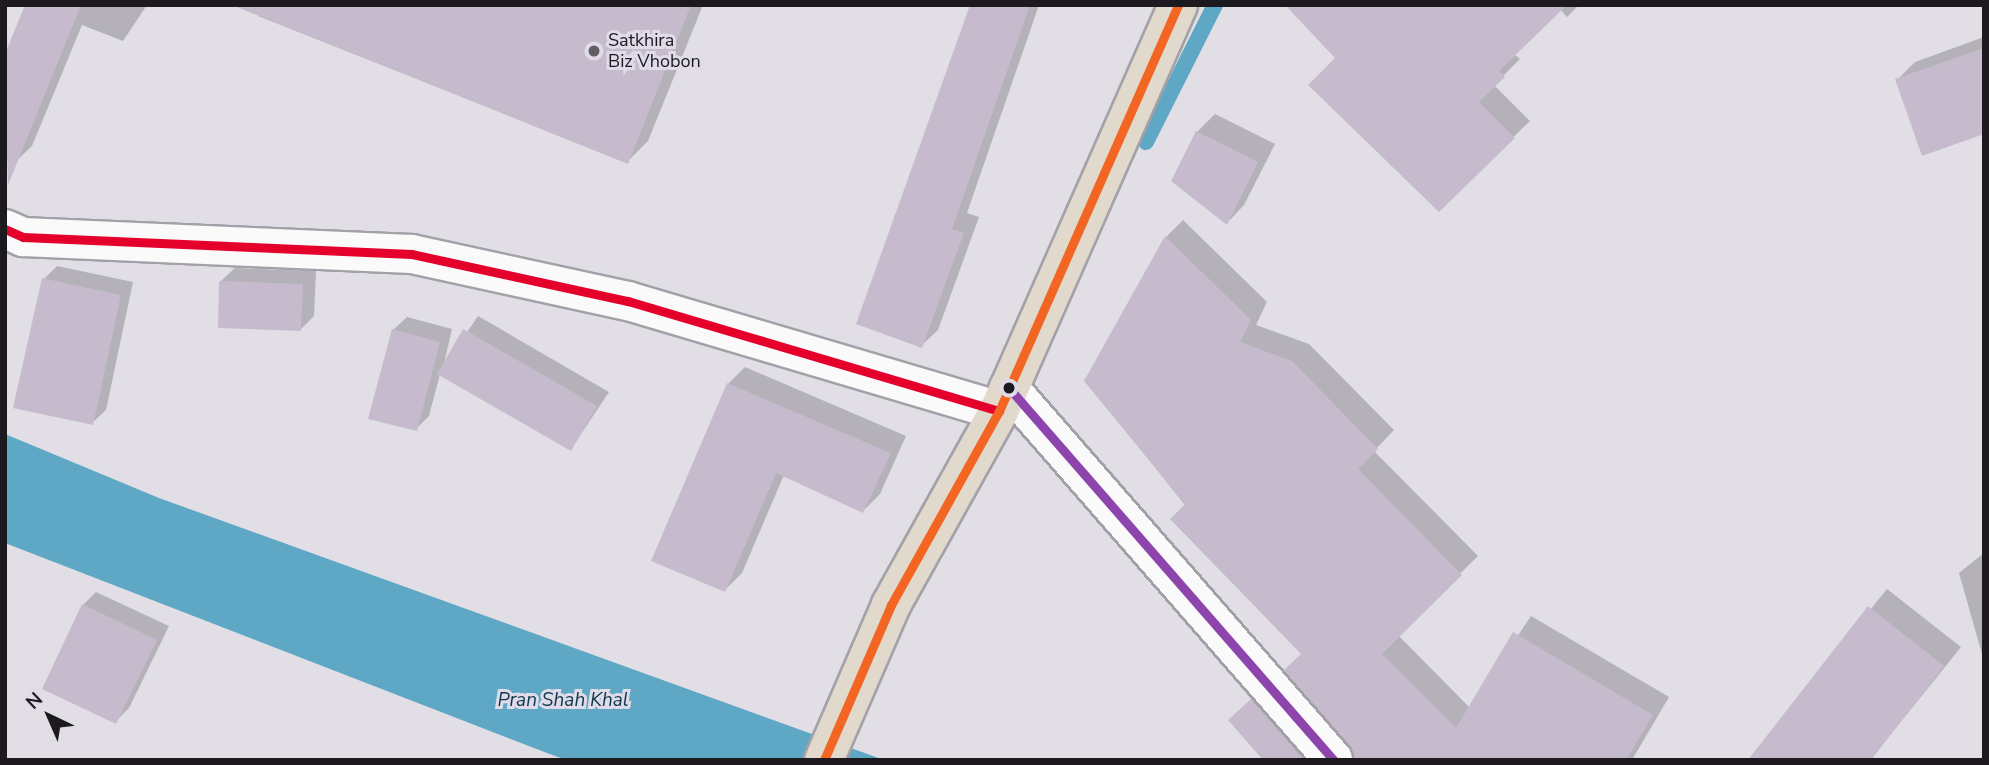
<!DOCTYPE html>
<html>
<head>
<meta charset="utf-8">
<style>
  body { margin:0 }
  #map { position:relative; width:1989px; height:765px; overflow:hidden; background:#e1dee6; font-family:"Nunito Sans",sans-serif }
  div>[style] { position:absolute }
  .water>* { inset:0; background:#5ea7c5 }
  .shadow>* { inset:0; background:#0003 }
  .stream>* { height:16px; margin:-8px; padding:0 8px; transform-origin:8px; border-radius:8px; background:#5ea7c5 }
  .building>* { inset:0; background:#c6bbcc }
  .roads { filter:drop-shadow(2px 0 #a3a1a7) drop-shadow(-2px 0 #a3a1a7) drop-shadow(0 2px #a3a1a7) drop-shadow(0 -2px #a3a1a7) }
  .street>* { height:38px; margin:-19px; padding:0 19px; transform-origin:19px; border-radius:19px; background:#fafafb }
  .highway>* { height:38px; margin:-19px; padding:0 19px; transform-origin:19px; border-radius:19px; background:#e0d9cc }
  .bus-1>* { height:9px; margin:-4.5px; padding:0 4.5px; transform-origin:4.5px; border-radius:4.5px; background:#e4002b }
  .bus-2>* { height:9px; margin:-4.5px; padding:0 4.5px; transform-origin:4.5px; border-radius:4.5px; background:#8e44ad }
  .bus-3>* { height:9px; margin:-4.5px; padding:0 4.5px; transform-origin:4.5px; border-radius:4.5px; background:#f26522 }
  .dots>* { width:19px; height:19px; translate:-50% -50%; box-sizing:border-box; border:4px solid #e0dbe9; border-radius:50% }
  span { translate:-50% -50%; white-space:nowrap; text-align:center; line-height:1.15; -webkit-text-stroke:6px #e0dbe9; paint-order:stroke }
  .poi-label { font-size:18px; color:#1c1a1f }
  .left { translate:0 -50%; text-align:left }
  .water-label { font-size:19px; color:#0d394b; font-style:italic }
  .frame { position:absolute; inset:0; border:7px solid #1c1a1f; pointer-events:none }
  .north { position:absolute; left:14px; top:681px; width:70px; height:70px; -webkit-text-stroke:5px #e0dbe9; paint-order:stroke; rotate:316deg; font-size:19px; font-weight:700; line-height:28px; text-align:center; color:#1c1a1f }
  .north::after { content:''; display:block; margin:auto; width:24px; height:32px; background:#1c1a1f; clip-path:polygon(50% 0,100% 100%,50% 72%,0 100%) }
</style>
</head>
<body>
<div id="map">
  <div class="water">
    <i style="clip-path:polygon(5px 434px,159px 498px,884px 760px,566px 760px,547px 753px,5px 543px)"></i>
  </div>
  <div class="shadow">
    <i style="clip-path:polygon(27px 5px,147px 5px,123px 41px,82px 25px,32px 146px,15px 162px,5px 158px,5px 67px)"></i>
    <i style="clip-path:polygon(263px 5px,703px 5px,648px 141px,627px 162px,258px 16px)"></i>
    <i style="clip-path:polygon(971px 5px,1039px 5px,967px 213px,979px 217px,938px 330px,921px 346px)"></i>
    <i style="clip-path:polygon(1288px 5px,1579px 5px,1567px 17px,1560px 9px,1514px 54px,1520px 59px,1494px 85px,1530px 121px,1439px 209px,1338px 58px)"></i>
    <i style="clip-path:polygon(1984px 37px,1984px 132px,1897px 80px,1915px 62px)"></i>
    <i style="clip-path:polygon(1215px 114px,1275px 144px,1244px 205px,1227px 223px,1197px 132px)"></i>
    <i style="clip-path:polygon(1183px 220px,1267px 302px,1256px 325px,1309px 344px,1394px 430px,1374px 451px,1478px 556px,1398px 635px,1470px 708px,1531px 616px,1669px 697px,1632px 760px,1355px 760px,1303px 653px,1086px 381px,1166px 237px)"></i>
    <i style="clip-path:polygon(57px 266px,133px 282px,106px 410px,92px 423px,44px 279px)"></i>
    <i style="clip-path:polygon(235px 268px,316px 271px,314px 316px,301px 329px,221px 281px)"></i>
    <i style="clip-path:polygon(478px 316px,609px 392px,571px 449px,440px 374px,429px 416px,416px 429px,393px 330px,407px 317px,452px 329px,443px 368px)"></i>
    <i style="clip-path:polygon(745px 367px,906px 436px,880px 494px,863px 511px,784px 475px,742px 573px,725px 590px,728px 384px)"></i>
    <i style="clip-path:polygon(1984px 553px,1984px 661px,1959px 573px)"></i>
    <i style="clip-path:polygon(1887px 589px,1961px 647px,1870px 760px,1748px 760px)"></i>
    <i style="clip-path:polygon(96px 592px,169px 626px,129px 708px,116px 721px,83px 605px)"></i>
    <i style="clip-path:polygon(1269px 683px,1340px 760px,1266px 760px,1248px 702px)"></i>
  </div>
  <div class="stream">
    <i style="left:1146px;top:142px;width:153px;rotate:-63.3deg"></i>
  </div>
  <div class="building">
    <i style="clip-path:polygon(25px 5px,81px 5px,8px 185px,5px 54px)"></i>
    <i style="clip-path:polygon(232px 5px,691px 5px,628px 164px)"></i>
    <i style="clip-path:polygon(970px 5px,1030px 5px,952px 229px,964px 233px,922px 348px,856px 324px)"></i>
    <i style="clip-path:polygon(1285px 5px,1567px 5px,1499px 71px,1505px 77px,1479px 102px,1515px 138px,1439px 212px,1308px 85px,1335px 58px)"></i>
    <i style="clip-path:polygon(1984px 48px,1984px 134px,1922px 156px,1895px 79px)"></i>
    <i style="clip-path:polygon(1196px 131px,1258px 162px,1227px 225px,1171px 181px)"></i>
    <i style="clip-path:polygon(1165px 236px,1251px 320px,1240px 342px,1292px 361px,1378px 449px,1358px 469px,1462px 575px,1382px 654px,1456px 728px,1513px 632px,1653px 715px,1626px 760px,1354px 760px,1349px 746px,1284px 670px,1301px 654px,1170px 519px,1185px 504px,1084px 381px)"></i>
    <i style="clip-path:polygon(42px 278px,121px 295px,93px 425px,13px 408px)"></i>
    <i style="clip-path:polygon(219px 281px,303px 284px,301px 331px,218px 328px)"></i>
    <i style="clip-path:polygon(392px 329px,440px 342px,417px 431px,368px 419px)"></i>
    <i style="clip-path:polygon(463px 329px,597px 406px,571px 451px,437px 374px)"></i>
    <i style="clip-path:polygon(727px 383px,891px 453px,863px 513px,776px 473px,725px 592px,651px 561px)"></i>
    <i style="clip-path:polygon(82px 604px,157px 640px,116px 724px,42px 689px)"></i>
    <i style="clip-path:polygon(1868px 606px,1944px 666px,1871px 760px,1748px 760px)"></i>
    <i style="clip-path:polygon(1251px 699px,1304px 760px,1263px 760px,1228px 720px)"></i>
  </div>
  <div class="roads">
    <div class="street">
      <i style="left:5px;top:229px;width:20px;rotate:24deg"></i>
      <i style="left:23px;top:237px;width:389px;rotate:2.5deg"></i>
      <i style="left:412px;top:254px;width:221px;rotate:12.3deg"></i>
      <i style="left:628px;top:301px;width:387px;rotate:16.5deg"></i>
      <i style="left:1009px;top:388px;width:493px;rotate:48.9deg"></i>
    </div>
    <div class="highway">
      <i style="left:824px;top:760px;width:169px;rotate:-66.6deg"></i>
      <i style="left:891px;top:605px;width:222px;rotate:-60.9deg"></i>
      <i style="left:999px;top:411px;width:444px;rotate:-66.2deg"></i>
    </div>
  </div>
  <div class="bus-1">
    <i style="left:5px;top:229px;width:20px;rotate:24deg"></i>
    <i style="left:23px;top:237px;width:389px;rotate:2.5deg"></i>
    <i style="left:412px;top:254px;width:221px;rotate:12.3deg"></i>
    <i style="left:628px;top:301px;width:387px;rotate:16.5deg"></i>
  </div>
  <div class="bus-2">
    <i style="left:1009px;top:388px;width:493px;rotate:48.9deg"></i>
  </div>
  <div class="bus-3">
    <i style="left:824px;top:760px;width:169px;rotate:-66.6deg"></i>
    <i style="left:891px;top:605px;width:222px;rotate:-60.9deg"></i>
    <i style="left:999px;top:411px;width:444px;rotate:-66.2deg"></i>
  </div>
  <div class="dots">
    <i style="left:594px;top:51px;background:#615f65"></i>
    <i style="left:1009px;top:388px;background:#1c1a1f"></i>
  </div>
  <div class="poi-label">
    <span class="left" style="left:608px;top:51px">Satkhira<br>Biz Vhobon</span>
  </div>
  <div class="water-label">
    <span style="left:563px;top:701px">Pran Shah Khal</span>
  </div>
  <div class="frame"></div>
  <div class="north">N</div>
</div>
</body>
</html>
